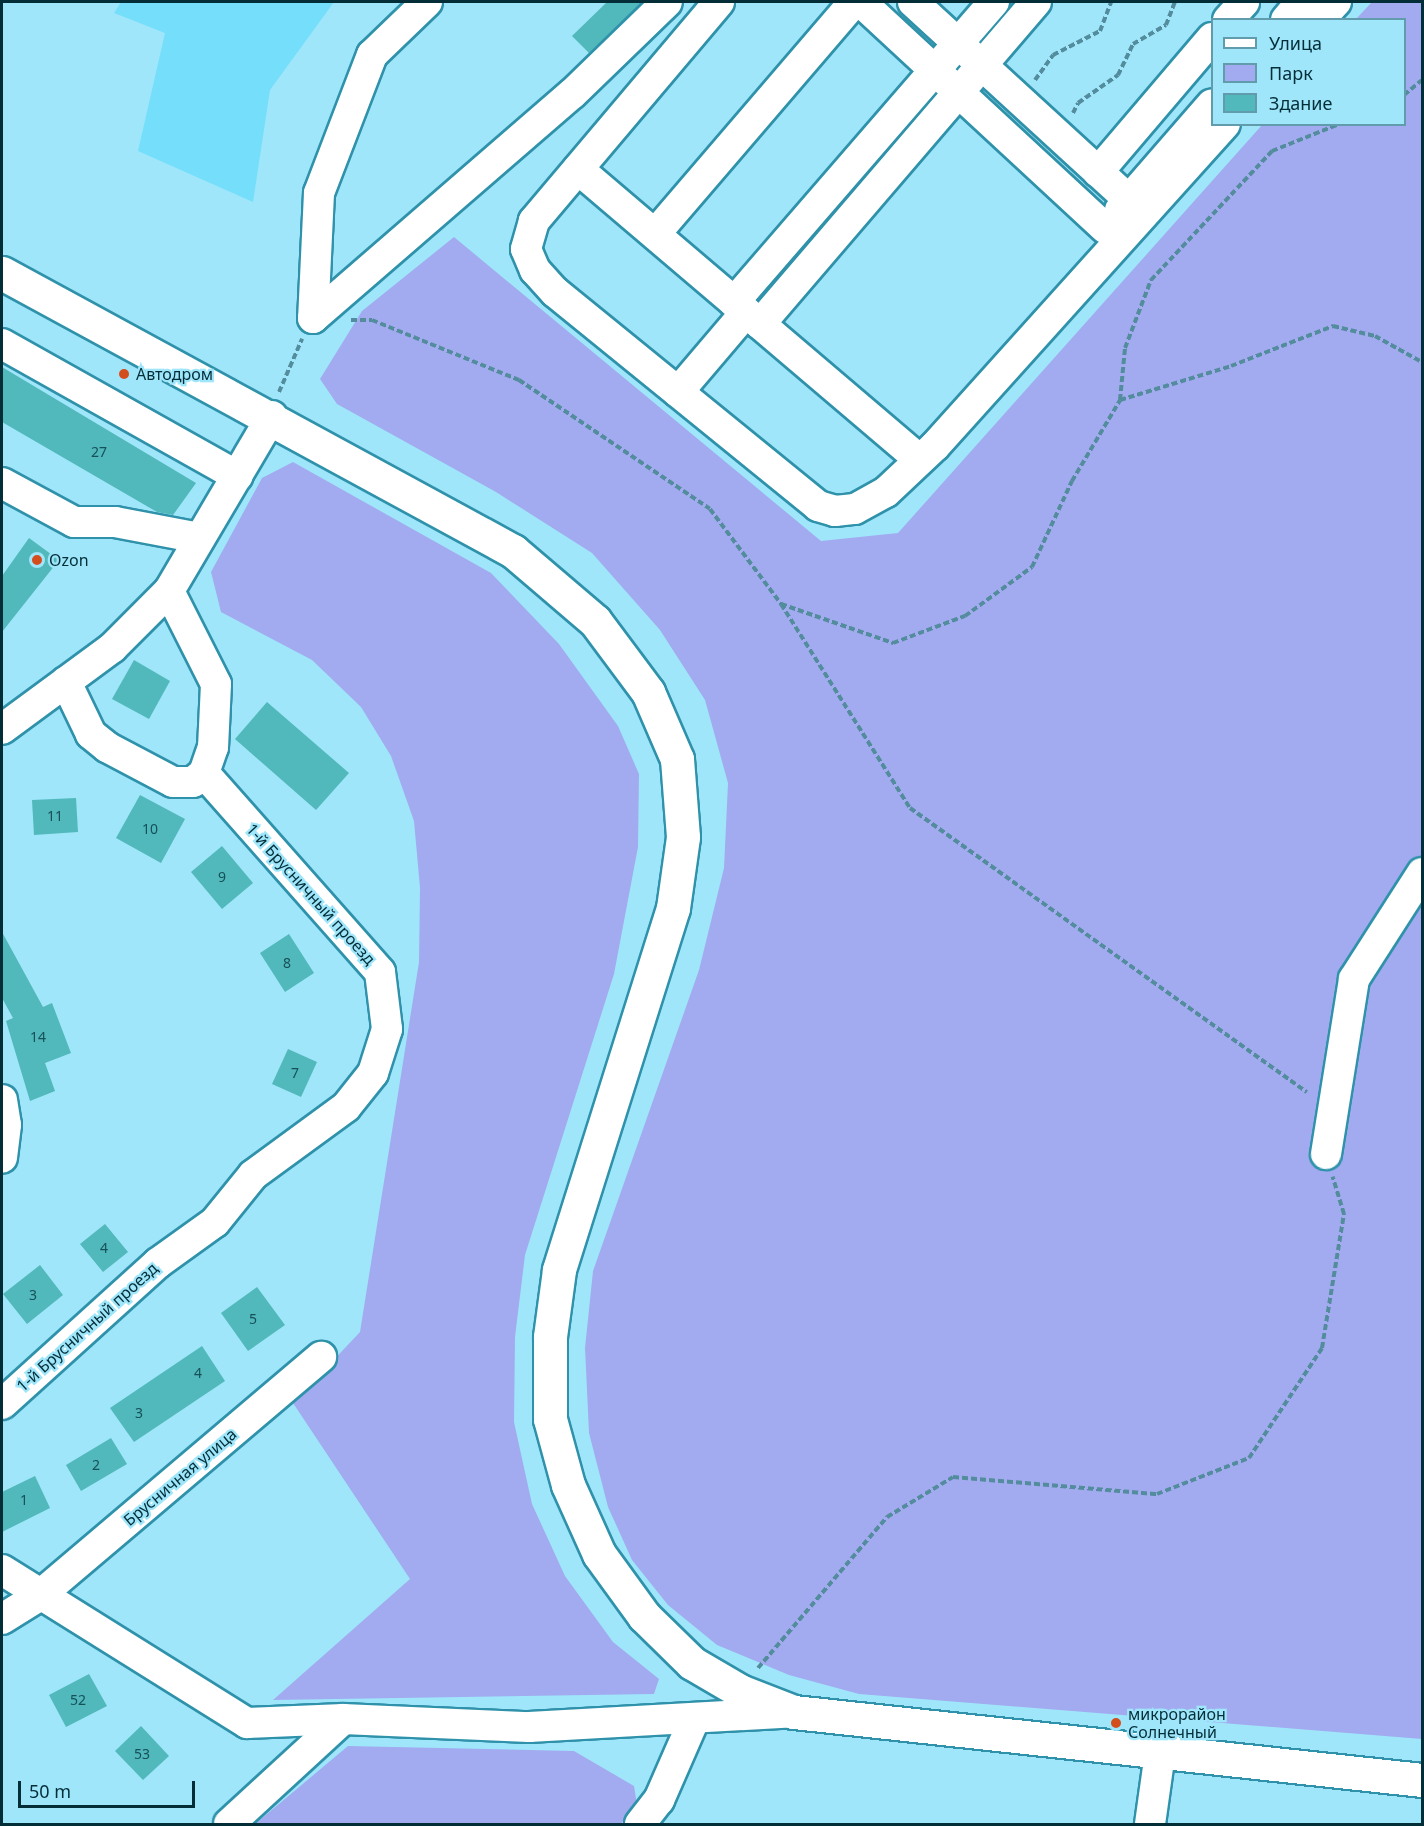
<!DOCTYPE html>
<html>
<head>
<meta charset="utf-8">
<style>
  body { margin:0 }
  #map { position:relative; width:1424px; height:1826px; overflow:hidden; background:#9fe6fb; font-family:"Noto Sans",sans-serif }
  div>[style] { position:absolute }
  .built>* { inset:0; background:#75defa }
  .green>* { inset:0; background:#a2abf0 }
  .building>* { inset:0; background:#51b8bb }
  .path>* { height:4px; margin-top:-2px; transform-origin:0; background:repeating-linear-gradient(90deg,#538c9c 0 6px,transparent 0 9px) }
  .roads { filter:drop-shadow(2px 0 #2f92aa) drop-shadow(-2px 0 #2f92aa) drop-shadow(0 2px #2f92aa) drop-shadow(0 -2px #2f92aa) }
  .minor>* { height:30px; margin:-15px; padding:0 15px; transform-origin:15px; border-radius:15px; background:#fff }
  .major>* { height:33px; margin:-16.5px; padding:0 16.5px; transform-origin:16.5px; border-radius:16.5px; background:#fff }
  .dots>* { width:16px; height:16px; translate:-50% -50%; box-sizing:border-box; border:3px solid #9fe6fb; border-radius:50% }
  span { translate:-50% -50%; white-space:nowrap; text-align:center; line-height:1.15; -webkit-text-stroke:4.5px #9fe6fb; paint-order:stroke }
  .number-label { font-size:14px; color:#165059 }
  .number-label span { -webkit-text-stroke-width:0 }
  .poi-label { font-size:16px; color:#032e38 }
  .left { translate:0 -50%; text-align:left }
  .street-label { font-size:16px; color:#032e38 }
  .frame { position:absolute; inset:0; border:3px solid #032e38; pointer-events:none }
  .legend { position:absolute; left:1211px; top:18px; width:195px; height:108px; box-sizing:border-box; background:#9fe6fb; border:2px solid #619cad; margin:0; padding:8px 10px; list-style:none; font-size:18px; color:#032e38 }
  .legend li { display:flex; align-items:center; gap:12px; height:30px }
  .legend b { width:30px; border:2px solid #619cad }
  .scale { position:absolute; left:18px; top:1781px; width:177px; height:27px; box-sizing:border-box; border:3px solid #032e38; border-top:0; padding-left:8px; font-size:18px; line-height:21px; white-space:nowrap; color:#032e38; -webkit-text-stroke:4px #9fe6fb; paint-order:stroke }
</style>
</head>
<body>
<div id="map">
  <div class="built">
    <i style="clip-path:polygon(121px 2px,334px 2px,270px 90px,253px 202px,138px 151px,165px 33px,114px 13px)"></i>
  </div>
  <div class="green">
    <i style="clip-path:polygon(1372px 2px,1422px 2px,1422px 1739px,859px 1694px,789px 1675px,717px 1645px,668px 1605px,632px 1560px,608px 1507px,589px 1433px,585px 1348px,593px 1271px,699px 970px,724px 868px,728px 783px,705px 700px,660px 630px,592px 553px,496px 492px,337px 404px,320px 379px,362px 311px,454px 237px,821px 541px,898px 533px,1262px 125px,1404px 124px,1404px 20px,1356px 19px)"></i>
    <i style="clip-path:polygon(293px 462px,491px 573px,559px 644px,618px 726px,639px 774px,638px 847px,614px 974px,525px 1255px,515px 1337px,514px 1422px,532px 1504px,565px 1576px,613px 1642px,659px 1679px,654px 1694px,273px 1700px,410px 1579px,293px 1403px,360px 1332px,419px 962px,420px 888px,414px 821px,391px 756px,361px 707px,312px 660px,221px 612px,211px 572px,262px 478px)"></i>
    <i style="clip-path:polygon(348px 1746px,574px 1751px,634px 1786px,637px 1805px,621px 1824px,255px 1824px)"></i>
  </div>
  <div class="building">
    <i style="clip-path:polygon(607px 2px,643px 2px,589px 53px,572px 36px)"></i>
    <i style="clip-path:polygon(2px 367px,196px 483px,173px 515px,157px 512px,2px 422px)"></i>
    <i style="clip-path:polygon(29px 538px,59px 560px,2px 632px,2px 576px)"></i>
    <i style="clip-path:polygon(134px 660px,170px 681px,149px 719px,112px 699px)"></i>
    <i style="clip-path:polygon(267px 702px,349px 773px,316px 810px,235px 739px)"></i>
    <i style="clip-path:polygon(140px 795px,185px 819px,161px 863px,116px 838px)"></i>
    <i style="clip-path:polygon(76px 798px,78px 832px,34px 835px,32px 800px)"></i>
    <i style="clip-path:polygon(222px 846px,253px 883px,222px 909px,191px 872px)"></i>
    <i style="clip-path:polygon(2px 932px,43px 1007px,52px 1003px,71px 1053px,45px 1063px,55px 1091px,30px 1101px,6px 1021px,13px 1018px,2px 998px)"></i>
    <i style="clip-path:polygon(289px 934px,314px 973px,285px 992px,260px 953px)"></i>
    <i style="clip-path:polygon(288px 1049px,317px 1062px,301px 1097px,272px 1084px)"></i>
    <i style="clip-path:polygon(105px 1224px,128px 1252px,103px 1272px,80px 1244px)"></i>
    <i style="clip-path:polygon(40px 1265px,63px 1295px,27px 1324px,3px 1294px)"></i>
    <i style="clip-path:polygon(257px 1287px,285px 1325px,248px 1351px,221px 1313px)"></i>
    <i style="clip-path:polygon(202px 1346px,225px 1381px,134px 1442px,110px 1408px)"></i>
    <i style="clip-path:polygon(111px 1438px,127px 1464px,81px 1491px,66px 1465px)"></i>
    <i style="clip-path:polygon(35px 1476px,50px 1508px,2px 1532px,2px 1492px)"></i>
    <i style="clip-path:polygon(89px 1674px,107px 1706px,66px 1727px,49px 1695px)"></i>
    <i style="clip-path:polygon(141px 1726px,169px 1756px,143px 1780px,115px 1751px)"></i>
  </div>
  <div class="path">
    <i style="left:1035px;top:80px;width:31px;rotate:-54deg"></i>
    <i style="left:1053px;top:55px;width:53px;rotate:-27.1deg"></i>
    <i style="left:1100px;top:31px;width:31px;rotate:-69deg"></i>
    <i style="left:1404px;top:95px;width:23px;rotate:-40deg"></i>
    <i style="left:1073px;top:113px;width:11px;rotate:-63deg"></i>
    <i style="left:1078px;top:103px;width:49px;rotate:-35deg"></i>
    <i style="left:1118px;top:75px;width:34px;rotate:-64deg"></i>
    <i style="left:1133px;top:44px;width:38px;rotate:-30deg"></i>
    <i style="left:1166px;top:25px;width:25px;rotate:-69deg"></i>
    <i style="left:351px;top:320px;width:21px"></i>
    <i style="left:372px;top:320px;width:159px;rotate:22.2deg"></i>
    <i style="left:519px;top:380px;width:230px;rotate:34deg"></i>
    <i style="left:710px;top:509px;width:119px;rotate:53.2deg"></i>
    <i style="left:781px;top:604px;width:119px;rotate:19.2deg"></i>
    <i style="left:893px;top:643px;width:77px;rotate:-20.6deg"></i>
    <i style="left:965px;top:616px;width:83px;rotate:-36.2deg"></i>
    <i style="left:1032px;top:567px;width:95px;rotate:-65.1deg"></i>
    <i style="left:1072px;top:481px;width:94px;rotate:-59.3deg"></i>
    <i style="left:1120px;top:400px;width:52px;rotate:-84.5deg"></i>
    <i style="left:1125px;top:348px;width:73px;rotate:-69.1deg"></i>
    <i style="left:1151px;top:280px;width:177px;rotate:-46.8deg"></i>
    <i style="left:1272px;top:151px;width:72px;rotate:-21.9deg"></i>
    <i style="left:279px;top:392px;width:58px;rotate:-66.5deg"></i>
    <i style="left:1120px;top:400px;width:116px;rotate:-17deg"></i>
    <i style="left:1231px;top:366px;width:110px;rotate:-21.4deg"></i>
    <i style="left:1333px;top:326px;width:43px;rotate:13.4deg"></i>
    <i style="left:1375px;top:336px;width:54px;rotate:29deg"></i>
    <i style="left:781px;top:604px;width:241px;rotate:57.7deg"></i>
    <i style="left:910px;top:808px;width:488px;rotate:35.6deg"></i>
    <i style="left:758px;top:1668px;width:199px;rotate:-49.5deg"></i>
    <i style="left:887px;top:1517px;width:77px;rotate:-31.2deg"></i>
    <i style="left:953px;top:1477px;width:205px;rotate:4.8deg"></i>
    <i style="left:1157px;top:1494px;width:99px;rotate:-21.4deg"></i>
    <i style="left:1249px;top:1458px;width:132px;rotate:-56.4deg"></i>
    <i style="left:1322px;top:1348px;width:136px;rotate:-80.7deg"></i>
    <i style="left:1344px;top:1214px;width:39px;rotate:-107deg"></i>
  </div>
  <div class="roads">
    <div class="minor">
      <i style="left:427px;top:2px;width:76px;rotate:136.1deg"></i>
      <i style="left:372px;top:55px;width:148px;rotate:111deg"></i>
      <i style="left:319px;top:193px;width:125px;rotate:92.7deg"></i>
      <i style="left:313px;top:318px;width:342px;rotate:-40.9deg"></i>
      <i style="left:572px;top:94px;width:132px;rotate:-44.1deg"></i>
      <i style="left:719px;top:2px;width:287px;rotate:130.2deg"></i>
      <i style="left:534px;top:221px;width:29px;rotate:106deg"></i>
      <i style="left:526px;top:249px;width:23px;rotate:67deg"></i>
      <i style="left:535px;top:270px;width:30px;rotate:48deg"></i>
      <i style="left:555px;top:292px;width:339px;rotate:39.1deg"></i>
      <i style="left:818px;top:506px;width:18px;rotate:16deg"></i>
      <i style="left:835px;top:511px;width:20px;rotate:-6deg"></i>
      <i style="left:855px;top:509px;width:35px;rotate:-29deg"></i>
      <i style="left:886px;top:492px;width:67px;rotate:-43.2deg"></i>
      <i style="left:935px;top:446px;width:433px;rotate:-48deg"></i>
      <i style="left:861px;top:2px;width:333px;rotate:42.8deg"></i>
      <i style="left:913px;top:2px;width:293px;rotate:42.5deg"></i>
      <i style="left:1228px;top:20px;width:24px;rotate:-48deg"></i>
      <i style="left:1286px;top:20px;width:23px;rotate:-50deg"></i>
      <i style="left:1319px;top:20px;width:25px;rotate:-47deg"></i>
      <i style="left:578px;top:169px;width:436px;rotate:40.4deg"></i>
      <i style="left:1098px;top:172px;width:176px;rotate:-49.6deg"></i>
      <i style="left:1120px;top:210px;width:140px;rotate:-49deg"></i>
      <i style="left:655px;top:234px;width:306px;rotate:-49.4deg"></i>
      <i style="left:734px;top:302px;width:397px;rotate:-49.1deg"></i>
      <i style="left:760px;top:324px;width:424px;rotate:-49.4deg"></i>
      <i style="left:2px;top:344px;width:270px;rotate:29.3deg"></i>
      <i style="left:678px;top:392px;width:105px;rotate:-49.6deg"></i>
      <i style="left:2px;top:483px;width:82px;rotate:28.4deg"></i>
      <i style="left:74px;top:522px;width:41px"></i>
      <i style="left:115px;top:522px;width:86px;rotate:10.7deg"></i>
      <i style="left:169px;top:591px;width:104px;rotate:63.2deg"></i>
      <i style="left:216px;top:684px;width:63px;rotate:92.7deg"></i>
      <i style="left:213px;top:747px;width:28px;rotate:109deg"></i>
      <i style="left:2px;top:729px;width:137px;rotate:-36.4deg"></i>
      <i style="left:112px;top:648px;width:81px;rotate:-45deg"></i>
      <i style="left:169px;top:591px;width:203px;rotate:-59.5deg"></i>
      <i style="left:2px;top:1100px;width:25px;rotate:81deg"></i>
      <i style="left:6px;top:1125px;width:33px;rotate:97deg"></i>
      <i style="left:1326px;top:1154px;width:177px;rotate:-80.9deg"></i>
      <i style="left:1354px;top:979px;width:126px;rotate:-57.3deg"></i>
      <i style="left:2px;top:1404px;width:210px;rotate:-42.1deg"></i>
      <i style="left:158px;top:1263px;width:70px;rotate:-35.7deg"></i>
      <i style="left:215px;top:1222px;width:60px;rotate:-51deg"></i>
      <i style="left:253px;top:1175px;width:115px;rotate:-36.2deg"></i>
      <i style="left:346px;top:1107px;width:43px;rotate:-51.5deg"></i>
      <i style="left:373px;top:1073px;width:46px;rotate:-72.3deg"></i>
      <i style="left:387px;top:1029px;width:57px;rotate:-97deg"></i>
      <i style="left:380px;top:972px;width:266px;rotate:-131.5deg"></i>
      <i style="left:204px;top:773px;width:14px;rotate:141deg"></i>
      <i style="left:193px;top:782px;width:20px;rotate:180deg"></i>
      <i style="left:173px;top:782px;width:75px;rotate:-152.1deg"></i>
      <i style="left:107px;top:747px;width:21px;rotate:-141deg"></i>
      <i style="left:91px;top:734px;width:58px;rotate:-115.7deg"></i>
      <i style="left:2px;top:1570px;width:289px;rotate:32deg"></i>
      <i style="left:247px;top:1723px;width:96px;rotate:-2.4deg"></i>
      <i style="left:343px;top:1719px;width:186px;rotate:2.5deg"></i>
      <i style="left:529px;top:1727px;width:265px;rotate:-3.2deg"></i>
      <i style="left:2px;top:1619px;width:44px;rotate:-31.9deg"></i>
      <i style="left:39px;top:1596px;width:370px;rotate:-40.3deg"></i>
      <i style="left:229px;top:1824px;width:155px;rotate:-42.6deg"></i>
      <i style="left:640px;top:1824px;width:31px;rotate:-52deg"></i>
      <i style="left:659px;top:1800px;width:87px;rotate:-66.4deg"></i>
      <i style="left:1150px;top:1824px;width:72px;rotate:-82deg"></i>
    </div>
    <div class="major">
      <i style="left:2px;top:273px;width:582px;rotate:28.55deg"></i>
      <i style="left:513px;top:551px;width:108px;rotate:40.5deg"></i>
      <i style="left:595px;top:621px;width:89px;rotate:53.3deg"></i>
      <i style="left:648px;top:692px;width:73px;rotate:66.6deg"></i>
      <i style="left:677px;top:759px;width:78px;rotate:85.6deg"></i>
      <i style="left:683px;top:837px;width:72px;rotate:98deg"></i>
      <i style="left:673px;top:908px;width:380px;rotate:107.5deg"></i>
      <i style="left:559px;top:1270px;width:68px;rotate:97.7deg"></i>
      <i style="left:550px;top:1337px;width:82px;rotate:90deg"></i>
      <i style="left:550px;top:1419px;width:68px;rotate:74.7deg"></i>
      <i style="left:568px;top:1485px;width:76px;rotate:65.8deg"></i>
      <i style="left:599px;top:1554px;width:77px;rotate:54deg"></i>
      <i style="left:644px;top:1616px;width:67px;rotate:44.4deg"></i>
      <i style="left:692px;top:1663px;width:56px;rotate:30.3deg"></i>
      <i style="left:740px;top:1691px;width:58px;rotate:21.3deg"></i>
      <i style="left:794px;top:1712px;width:632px;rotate:6.18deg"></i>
    </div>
  </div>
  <div class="dots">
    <i style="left:124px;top:374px;background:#d44d1d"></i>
    <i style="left:37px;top:560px;background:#d44d1d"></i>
    <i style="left:1116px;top:1723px;background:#d44d1d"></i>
  </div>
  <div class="number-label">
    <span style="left:99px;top:452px">27</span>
    <span style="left:55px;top:816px">11</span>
    <span style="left:150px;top:829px">10</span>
    <span style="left:222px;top:877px">9</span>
    <span style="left:287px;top:963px">8</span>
    <span style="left:38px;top:1037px">14</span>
    <span style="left:295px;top:1073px">7</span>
    <span style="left:104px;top:1248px">4</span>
    <span style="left:33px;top:1295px">3</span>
    <span style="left:253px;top:1319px">5</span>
    <span style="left:198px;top:1373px">4</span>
    <span style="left:139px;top:1413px">3</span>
    <span style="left:96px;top:1465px">2</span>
    <span style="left:24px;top:1500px">1</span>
    <span style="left:78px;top:1700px">52</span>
    <span style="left:142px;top:1754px">53</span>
  </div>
  <div class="poi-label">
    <span class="left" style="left:136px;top:374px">Автодром</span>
    <span class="left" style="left:49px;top:560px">Ozon</span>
    <span class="left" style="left:1128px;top:1723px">микрорайон<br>Солнечный</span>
  </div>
  <div class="street-label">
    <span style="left:311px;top:894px;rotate:48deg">1-й Брусничный проезд</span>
    <span style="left:87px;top:1327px;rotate:-42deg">1-й Брусничный проезд</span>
    <span style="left:180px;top:1477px;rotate:-40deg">Брусничная улица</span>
  </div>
  <div class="frame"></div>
  <ul class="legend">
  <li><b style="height:8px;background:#fff"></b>Улица</li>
  <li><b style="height:16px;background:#a2abf0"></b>Парк</li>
  <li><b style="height:16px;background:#51b8bb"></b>Здание</li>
  </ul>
  <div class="scale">50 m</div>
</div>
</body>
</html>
